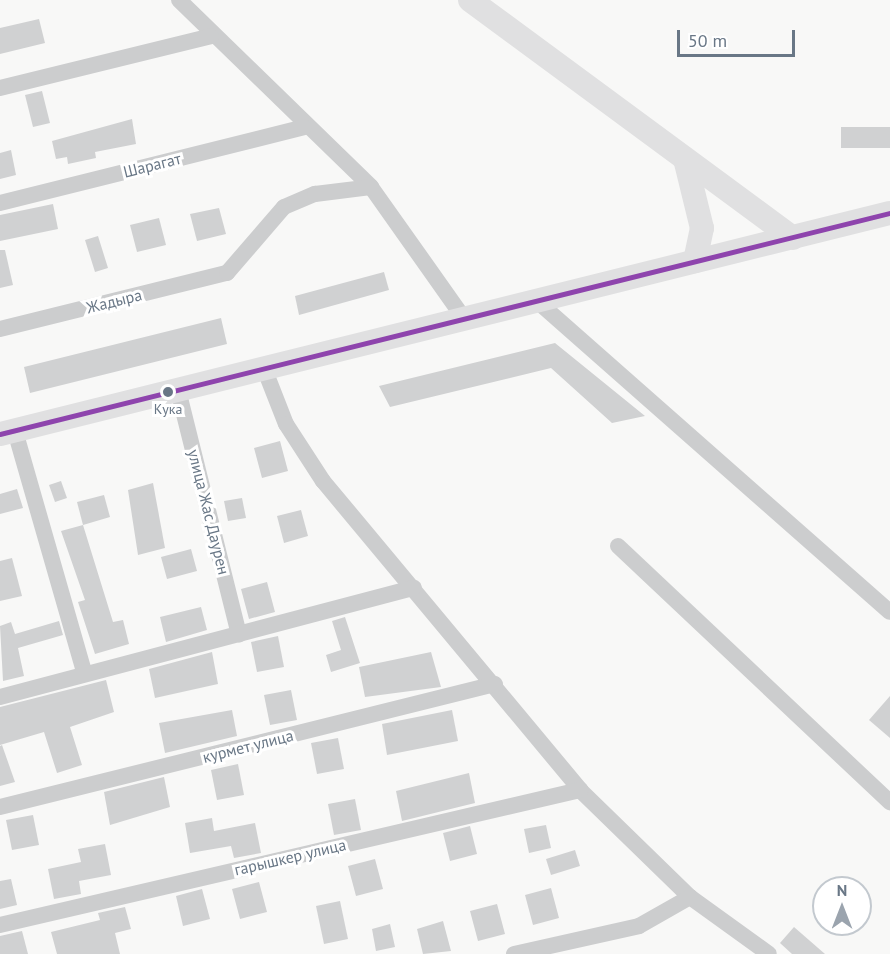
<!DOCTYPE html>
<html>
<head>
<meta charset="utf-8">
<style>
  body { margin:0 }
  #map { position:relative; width:890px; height:954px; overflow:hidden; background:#f8f8f7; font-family:"PT Sans",sans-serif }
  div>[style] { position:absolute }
  .building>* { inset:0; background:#d0d1d2 }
  .street>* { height:16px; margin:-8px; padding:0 8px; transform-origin:8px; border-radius:8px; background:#cccdce }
  .secondary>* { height:24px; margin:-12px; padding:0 12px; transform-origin:12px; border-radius:12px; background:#e0e0e1 }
  .bus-1>* { height:4.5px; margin:-2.25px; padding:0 2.25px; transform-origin:2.25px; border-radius:2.25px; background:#8e44ad }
  .dots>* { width:16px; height:16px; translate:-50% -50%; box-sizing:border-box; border:3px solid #fff; border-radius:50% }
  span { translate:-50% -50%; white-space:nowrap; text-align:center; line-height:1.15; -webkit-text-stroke:6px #fff; paint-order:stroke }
  .bus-label { font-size:14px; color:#697786 }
  .street-label { font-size:16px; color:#697786 }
  .north { position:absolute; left:812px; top:876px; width:60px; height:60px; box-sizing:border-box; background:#fff; border:2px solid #c3c9cf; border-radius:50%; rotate:0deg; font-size:16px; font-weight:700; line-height:24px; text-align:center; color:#697786 }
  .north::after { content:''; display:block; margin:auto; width:21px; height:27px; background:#9ba4ae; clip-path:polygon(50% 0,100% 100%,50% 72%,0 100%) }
  .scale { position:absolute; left:677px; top:30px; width:118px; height:27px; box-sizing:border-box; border:3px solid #697786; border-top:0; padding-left:8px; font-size:18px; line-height:21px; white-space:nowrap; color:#697786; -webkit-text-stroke:4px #fff; paint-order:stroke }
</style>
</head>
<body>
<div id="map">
  <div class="building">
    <i style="clip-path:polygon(39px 19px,45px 43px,0 54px,0 28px)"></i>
    <i style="clip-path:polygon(42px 91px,50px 123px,33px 127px,25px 95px)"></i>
    <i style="clip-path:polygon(132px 119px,136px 144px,95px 152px,96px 158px,68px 164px,67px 157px,56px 159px,52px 141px)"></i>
    <i style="clip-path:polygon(841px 127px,890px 127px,890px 148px,841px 148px)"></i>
    <i style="clip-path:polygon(11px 150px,16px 175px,0 179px,0 153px)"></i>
    <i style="clip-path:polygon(53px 204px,58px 229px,0 241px,0 215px)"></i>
    <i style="clip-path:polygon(219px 208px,226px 234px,197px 241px,190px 214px)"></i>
    <i style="clip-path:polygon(159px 218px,166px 245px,137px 252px,130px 225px)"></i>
    <i style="clip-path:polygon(98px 236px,108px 268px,95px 272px,85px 240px)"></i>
    <i style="clip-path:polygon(0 250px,5px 250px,13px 285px,0 288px)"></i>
    <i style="clip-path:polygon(384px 272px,389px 290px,299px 315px,295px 296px)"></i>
    <i style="clip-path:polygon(221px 318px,227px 344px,30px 393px,24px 367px)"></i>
    <i style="clip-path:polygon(555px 343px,645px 416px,612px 423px,551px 368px,390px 407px,379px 386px)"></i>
    <i style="clip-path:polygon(280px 441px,288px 471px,262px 478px,254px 448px)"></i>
    <i style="clip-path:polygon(61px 481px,67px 498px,55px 502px,49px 485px)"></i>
    <i style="clip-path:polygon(153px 483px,165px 548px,138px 555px,128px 490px)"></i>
    <i style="clip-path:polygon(17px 489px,23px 508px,0 514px,0 494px)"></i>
    <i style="clip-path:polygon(104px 495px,110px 517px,83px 525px,77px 502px)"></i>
    <i style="clip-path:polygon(242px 498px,246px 518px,228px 521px,224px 501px)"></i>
    <i style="clip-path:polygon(301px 510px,308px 536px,284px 543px,277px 516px)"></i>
    <i style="clip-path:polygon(83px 525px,113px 622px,123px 620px,129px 644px,95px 654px,78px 602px,85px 600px,61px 531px)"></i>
    <i style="clip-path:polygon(191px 549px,197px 571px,167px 579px,161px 557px)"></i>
    <i style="clip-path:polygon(12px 558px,22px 596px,0 601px,0 561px)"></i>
    <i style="clip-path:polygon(267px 582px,275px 612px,249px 619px,241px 589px)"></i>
    <i style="clip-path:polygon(201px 607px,207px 630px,166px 642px,160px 617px)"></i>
    <i style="clip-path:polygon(345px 617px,360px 663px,331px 672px,326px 655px,341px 650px,332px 621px)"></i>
    <i style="clip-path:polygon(59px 621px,63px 635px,18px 648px,24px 676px,3px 681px,0 626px,11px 622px,15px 634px)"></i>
    <i style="clip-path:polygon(278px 636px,284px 667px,257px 672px,251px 642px)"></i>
    <i style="clip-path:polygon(212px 652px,218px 684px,155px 698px,149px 669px)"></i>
    <i style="clip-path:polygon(431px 652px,441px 687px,365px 697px,359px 667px)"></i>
    <i style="clip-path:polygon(106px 680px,114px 712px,70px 727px,82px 765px,57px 773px,44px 732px,0 745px,0 707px)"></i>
    <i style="clip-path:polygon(291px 690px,297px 720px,270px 725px,264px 695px)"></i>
    <i style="clip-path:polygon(890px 696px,890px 738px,869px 720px)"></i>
    <i style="clip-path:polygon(232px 710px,237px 736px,165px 753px,159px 723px)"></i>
    <i style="clip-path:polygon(452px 710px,458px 741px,387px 755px,382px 724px)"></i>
    <i style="clip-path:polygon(338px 738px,344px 769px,317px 774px,311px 743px)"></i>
    <i style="clip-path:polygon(2px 745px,15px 782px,0 786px,0 746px)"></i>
    <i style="clip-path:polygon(238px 764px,244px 795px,217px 800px,211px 770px)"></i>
    <i style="clip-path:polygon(469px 773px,475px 803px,402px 821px,396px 791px)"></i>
    <i style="clip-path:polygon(164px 777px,170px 807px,110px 825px,104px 792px)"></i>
    <i style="clip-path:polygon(355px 799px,361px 830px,334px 835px,328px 804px)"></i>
    <i style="clip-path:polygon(33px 815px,39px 845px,12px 850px,6px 820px)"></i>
    <i style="clip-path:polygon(212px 818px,214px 831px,255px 823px,261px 853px,234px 858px,231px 846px,190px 853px,185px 823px)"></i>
    <i style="clip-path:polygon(546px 825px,551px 848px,529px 853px,524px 829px)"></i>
    <i style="clip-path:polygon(470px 826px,477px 854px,450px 861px,443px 833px)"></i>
    <i style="clip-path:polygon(105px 844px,111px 875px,79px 881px,81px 894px,54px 899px,48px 869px,81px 862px,78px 849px)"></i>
    <i style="clip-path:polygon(575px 850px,580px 866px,551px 875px,546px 859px)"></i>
    <i style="clip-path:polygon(375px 859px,383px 889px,356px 896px,348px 866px)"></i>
    <i style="clip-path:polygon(11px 879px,17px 905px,0 909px,0 881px)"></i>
    <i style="clip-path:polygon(259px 882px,267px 912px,240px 919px,232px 889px)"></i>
    <i style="clip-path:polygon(551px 888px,559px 918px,533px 925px,525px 895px)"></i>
    <i style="clip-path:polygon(202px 889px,210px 919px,183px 926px,176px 896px)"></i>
    <i style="clip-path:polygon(340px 901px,348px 939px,324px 944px,316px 906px)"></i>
    <i style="clip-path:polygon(497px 904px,505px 934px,478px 941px,470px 911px)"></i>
    <i style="clip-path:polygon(125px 907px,131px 929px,115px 933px,120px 954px,57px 954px,51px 932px,100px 920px,98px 913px)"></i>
    <i style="clip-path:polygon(443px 921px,451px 951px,423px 954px,417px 929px)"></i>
    <i style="clip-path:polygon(390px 924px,395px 947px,376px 951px,372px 929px)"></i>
    <i style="clip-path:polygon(794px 927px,825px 954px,792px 954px,780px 943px)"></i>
    <i style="clip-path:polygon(22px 931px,28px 954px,0 954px,0 936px)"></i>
  </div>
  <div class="street">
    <i style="left:179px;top:0;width:268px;rotate:44.2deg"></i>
    <i style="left:371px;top:187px;width:159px;rotate:54.7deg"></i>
    <i style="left:0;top:88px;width:217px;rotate:-13.8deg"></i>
    <i style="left:0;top:203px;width:313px;rotate:-14deg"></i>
    <i style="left:537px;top:301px;width:470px;rotate:41.4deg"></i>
    <i style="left:0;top:329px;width:234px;rotate:-13.9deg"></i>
    <i style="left:227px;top:273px;width:87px;rotate:-49.2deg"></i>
    <i style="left:284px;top:207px;width:34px;rotate:-23deg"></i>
    <i style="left:315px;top:194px;width:56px;rotate:-7.1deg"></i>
    <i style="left:264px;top:368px;width:60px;rotate:68.6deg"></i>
    <i style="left:286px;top:424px;width:68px;rotate:57deg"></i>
    <i style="left:323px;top:481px;width:402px;rotate:50.2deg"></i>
    <i style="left:580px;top:790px;width:153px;rotate:44.2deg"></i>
    <i style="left:690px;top:897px;width:97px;rotate:35.8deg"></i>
    <i style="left:178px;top:390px;width:252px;rotate:76deg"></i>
    <i style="left:15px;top:431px;width:250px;rotate:74deg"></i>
    <i style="left:618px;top:546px;width:374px;rotate:43.3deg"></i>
    <i style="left:0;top:697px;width:428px;rotate:-14.8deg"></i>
    <i style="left:0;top:807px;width:510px;rotate:-13.95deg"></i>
    <i style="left:0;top:925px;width:596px;rotate:-13.1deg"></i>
    <i style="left:514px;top:954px;width:128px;rotate:-12.6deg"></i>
    <i style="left:639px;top:926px;width:59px;rotate:-29.6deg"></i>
  </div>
  <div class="secondary">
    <i style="left:470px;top:0;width:401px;rotate:36.4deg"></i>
    <i style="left:686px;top:163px;width:67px;rotate:76.2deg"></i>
    <i style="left:702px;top:228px;width:34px;rotate:102deg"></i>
    <i style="left:0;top:434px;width:917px;rotate:-13.95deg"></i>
  </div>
  <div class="bus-1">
    <i style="left:0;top:434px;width:917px;rotate:-13.95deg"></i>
  </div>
  <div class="dots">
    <i style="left:168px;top:392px;background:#697786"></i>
  </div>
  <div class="bus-label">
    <span style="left:168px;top:409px">Кука</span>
  </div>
  <div class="street-label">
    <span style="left:152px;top:165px;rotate:-14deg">Шарагат</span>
    <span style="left:114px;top:301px;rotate:-14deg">Жадыра</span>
    <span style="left:209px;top:512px;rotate:76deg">улица Жас Даурен</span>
    <span style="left:248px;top:746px;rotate:-14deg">курмет улица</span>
    <span style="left:290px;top:857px;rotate:-13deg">гарышкер улица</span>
  </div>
  <div class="north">N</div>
  <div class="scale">50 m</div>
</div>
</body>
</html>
